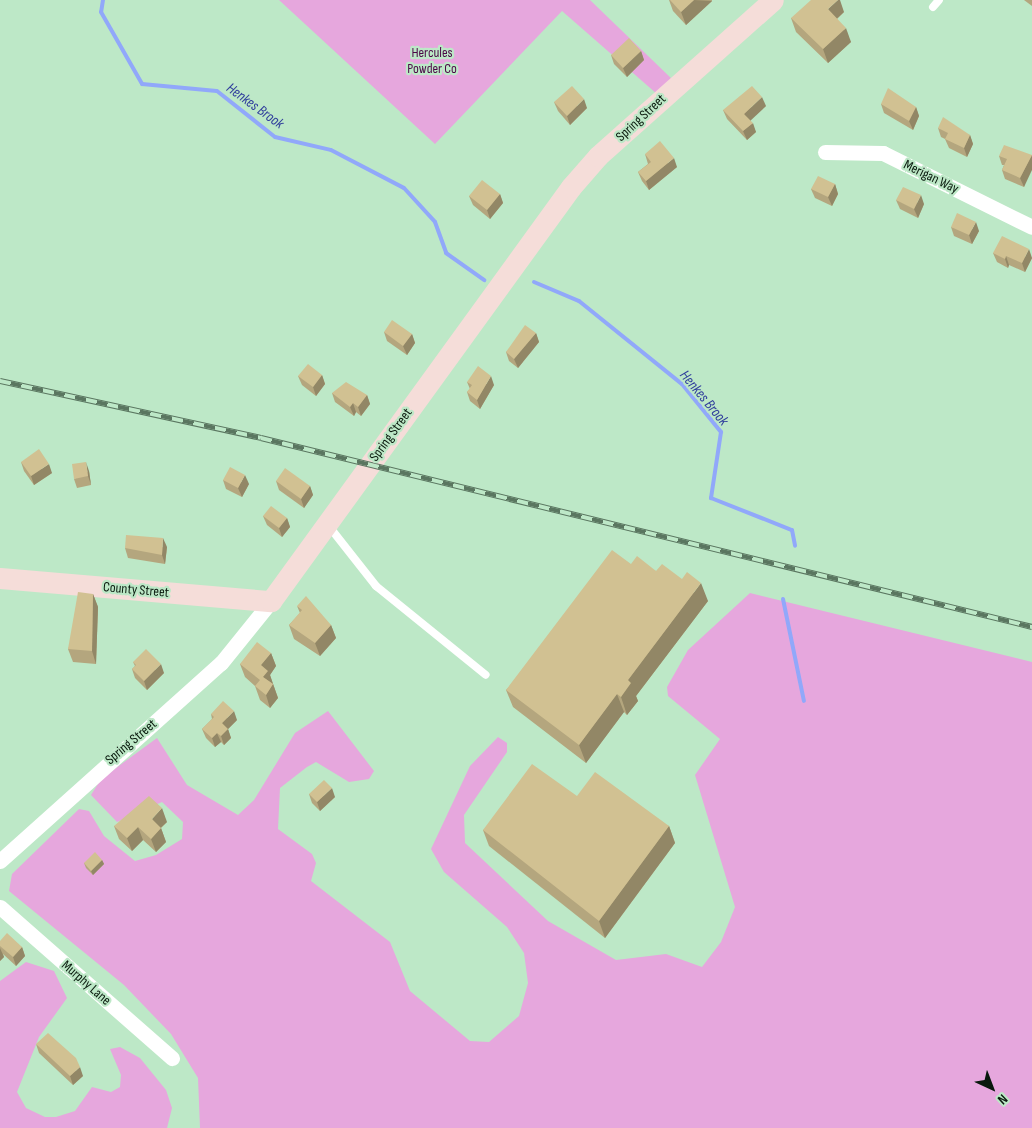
<!DOCTYPE html>
<html>
<head>
<meta charset="utf-8">
<style>
  body { margin:0 }
  #map { position:relative; width:1032px; height:1128px; overflow:hidden; background:#bde8c7; font-family:"Sofia Sans Condensed",sans-serif }
  div>[style] { position:absolute }
  .green>* { inset:0; background:#e6a7dd }
  .stream>* { height:4px; margin:-2px; padding:0 2px; transform-origin:2px; border-radius:2px; background:#91a8fa }
  .lane>* { height:8px; margin:-4px; padding:0 4px; transform-origin:4px; border-radius:4px; background:#fff }
  .street>* { height:15px; margin:-7.5px; padding:0 7.5px; transform-origin:7.5px; border-radius:7.5px; background:#fff }
  .secondary>* { height:21px; margin:-10.5px; padding:0 10.5px; transform-origin:10.5px; border-radius:10.5px; background:#f5ddd9 }
  .rail>* { height:5.5px; margin-top:-2.75px; transform-origin:0; background:repeating-linear-gradient(90deg,#bde8c7 0 11px,#5a7660 0 22px); box-sizing:border-box; border-block:1px solid #5a7660 }
  .wall>* { inset:0; background:#b4a67e }
  .shaded-wall>* { inset:0; background:#928766 }
  .building>* { inset:0; background:#d1c192 }
  span { translate:-50% -50%; white-space:nowrap; text-align:center; line-height:1.15; -webkit-text-stroke:4.5px #bde8c7; paint-order:stroke }
  .park-label { font-size:14px; color:#4b0746 }
  .street-label { font-size:14px; color:#09190d }
  .water-label { font-size:15px; color:#303e9c; font-style:italic }
  .north { position:absolute; left:967px; top:1063px; width:50px; height:50px; -webkit-text-stroke:4px #bde8c7; paint-order:stroke; rotate:137deg; font-size:14px; font-weight:700; line-height:20px; text-align:center; color:#09190d }
  .north::after { content:''; display:block; margin:auto; width:18px; height:22px; background:#09190d; clip-path:polygon(50% 0,100% 100%,50% 72%,0 100%) }
</style>
</head>
<body>
<div id="map">
  <div class="green">
    <i style="clip-path:polygon(279px 0,590px 0,673px 80px,657px 94px,562px 11px,435px 144px)"></i>
    <i style="clip-path:polygon(750px 593px,1032px 662px,1032px 1128px,200px 1128px,198px 1078px,171px 1034px,124px 985px,9px 891px,12px 874px,79px 809px,89px 811px,104px 836px,135px 861px,156px 855px,182px 839px,183px 822px,162px 802px,117px 822px,91px 795px,101px 779px,157px 738px,187px 785px,238px 815px,254px 800px,295px 733px,328px 711px,374px 771px,369px 779px,349px 782px,316px 762px,307px 767px,280px 788px,278px 829px,312px 854px,316px 863px,311px 881px,390px 942px,410px 991px,470px 1041px,489px 1042px,519px 1016px,528px 983px,524px 953px,507px 927px,444px 872px,431px 849px,470px 766px,498px 737px,507px 743px,507px 752px,464px 815px,465px 843px,548px 921px,616px 960px,666px 954px,702px 967px,721px 942px,735px 907px,695px 775px,720px 739px,668px 696px,667px 687px,688px 650px)"></i>
    <i style="clip-path:polygon(26px 962px,54px 971px,67px 998px,39px 1037px,17px 1092px,26px 1108px,45px 1117px,56px 1117px,75px 1111px,92px 1087px,111px 1092px,120px 1087px,121px 1075px,110px 1049px,120px 1047px,140px 1058px,166px 1090px,172px 1108px,167px 1128px,0 1128px,0 981px)"></i>
  </div>
  <div class="stream">
    <i style="left:103px;top:0;width:12px;rotate:99deg"></i>
    <i style="left:101px;top:12px;width:83px;rotate:60.3deg"></i>
    <i style="left:142px;top:84px;width:75px;rotate:5.3deg"></i>
    <i style="left:217px;top:91px;width:74px;rotate:38.4deg"></i>
    <i style="left:275px;top:137px;width:57px;rotate:13.1deg"></i>
    <i style="left:331px;top:150px;width:82px;rotate:27.5deg"></i>
    <i style="left:404px;top:188px;width:46px;rotate:47.6deg"></i>
    <i style="left:435px;top:222px;width:33px;rotate:70deg"></i>
    <i style="left:446px;top:253px;width:47px;rotate:35.4deg"></i>
    <i style="left:534px;top:282px;width:49px;rotate:22.9deg"></i>
    <i style="left:579px;top:301px;width:132px;rotate:38.9deg"></i>
    <i style="left:682px;top:384px;width:62px;rotate:50.9deg"></i>
    <i style="left:721px;top:432px;width:67px;rotate:98.6deg"></i>
    <i style="left:711px;top:498px;width:87px;rotate:21.6deg"></i>
    <i style="left:792px;top:530px;width:16px;rotate:79deg"></i>
    <i style="left:783px;top:599px;width:104px;rotate:78.4deg"></i>
  </div>
  <div class="lane">
    <i style="left:933px;top:7px;width:9px;rotate:-49deg"></i>
    <i style="left:328px;top:525px;width:78px;rotate:51.8deg"></i>
    <i style="left:376px;top:586px;width:141px;rotate:39deg"></i>
  </div>
  <div class="street">
    <i style="left:825px;top:152px;width:58px;rotate:1deg"></i>
    <i style="left:883px;top:153px;width:166px;rotate:26.4deg"></i>
    <i style="left:0;top:861px;width:297px;rotate:-41.9deg"></i>
    <i style="left:221px;top:663px;width:80px;rotate:-51.1deg"></i>
    <i style="left:0;top:907px;width:229px;rotate:41.3deg"></i>
  </div>
  <div class="secondary">
    <i style="left:0;top:578px;width:272px;rotate:4.9deg"></i>
    <i style="left:271px;top:601px;width:511px;rotate:-54.07deg"></i>
    <i style="left:571px;top:187px;width:41px;rotate:-48.9deg"></i>
    <i style="left:598px;top:156px;width:234px;rotate:-41.7deg"></i>
  </div>
  <div class="rail">
    <i style="left:0;top:381px;width:267px;rotate:12.3deg"></i>
    <i style="left:261px;top:438px;width:794px;rotate:13.77deg"></i>
  </div>
  <div class="wall">
    <i style="clip-path:polygon(669px 0,712px 0,712px 1px,686px 25px,673px 11px)"></i>
    <i style="clip-path:polygon(1024px 0,1032px 0,1032px 6px)"></i>
    <i style="clip-path:polygon(844px 12px,837px 19px,851px 42px,828px 63px,796px 32px,791px 18px)"></i>
    <i style="clip-path:polygon(641px 51px,644px 60px,627px 77px,614px 64px,611px 55px)"></i>
    <i style="clip-path:polygon(554px 102px,587px 108px,570px 125px,558px 111px)"></i>
    <i style="clip-path:polygon(881px 104px,916px 107px,919px 116px,913px 130px,884px 113px)"></i>
    <i style="clip-path:polygon(766px 106px,750px 120px,756px 132px,747px 140px,727px 119px,723px 110px)"></i>
    <i style="clip-path:polygon(938px 128px,970px 135px,973px 144px,967px 157px,949px 148px,945px 139px,941px 137px)"></i>
    <i style="clip-path:polygon(645px 154px,677px 167px,649px 190px,642px 181px,638px 172px,648px 164px)"></i>
    <i style="clip-path:polygon(1032px 155px,1024px 187px,1005px 179px,1002px 170px,1004px 165px,1002px 165px,999px 156px)"></i>
    <i style="clip-path:polygon(835px 184px,838px 194px,832px 206px,815px 198px,811px 189px)"></i>
    <i style="clip-path:polygon(500px 194px,503px 203px,490px 219px,473px 205px,469px 196px)"></i>
    <i style="clip-path:polygon(896px 200px,924px 204px,918px 218px,900px 209px)"></i>
    <i style="clip-path:polygon(951px 227px,979px 231px,972px 244px,954px 236px)"></i>
    <i style="clip-path:polygon(993px 253px,1032px 258px,1025px 272px,1009px 265px,1008px 268px,997px 262px)"></i>
    <i style="clip-path:polygon(384px 332px,412px 334px,415px 343px,407px 355px,387px 341px)"></i>
    <i style="clip-path:polygon(536px 333px,539px 342px,518px 368px,509px 361px,506px 352px)"></i>
    <i style="clip-path:polygon(322px 375px,325px 384px,316px 396px,302px 385px,298px 376px)"></i>
    <i style="clip-path:polygon(467px 382px,494px 385px,480px 409px,470px 401px,467px 392px,470px 389px)"></i>
    <i style="clip-path:polygon(332px 393px,367px 395px,370px 404px,361px 416px,356px 412px,354px 416px,335px 402px)"></i>
    <i style="clip-path:polygon(21px 462px,52px 473px,34px 485px,24px 471px)"></i>
    <i style="clip-path:polygon(89px 471px,91px 485px,77px 488px,74px 479px)"></i>
    <i style="clip-path:polygon(223px 480px,249px 484px,242px 497px,226px 489px)"></i>
    <i style="clip-path:polygon(276px 481px,310px 486px,313px 495px,304px 508px,279px 490px)"></i>
    <i style="clip-path:polygon(263px 516px,287px 518px,290px 527px,282px 537px,267px 525px)"></i>
    <i style="clip-path:polygon(167px 547px,165px 564px,128px 558px,125px 548px)"></i>
    <i style="clip-path:polygon(631px 564px,656px 571px,708px 601px,636px 696px,638px 701px,627px 715px,624px 712px,586px 763px,513px 707px,506px 690px)"></i>
    <i style="clip-path:polygon(93px 594px,98px 607px,96px 664px,73px 662px,68px 649px)"></i>
    <i style="clip-path:polygon(297px 606px,331px 625px,336px 638px,320px 656px,294px 639px,289px 625px,300px 613px)"></i>
    <i style="clip-path:polygon(271px 653px,276px 666px,270px 675px,278px 698px,270px 708px,260px 700px,255px 686px,245px 677px,240px 664px)"></i>
    <i style="clip-path:polygon(133px 662px,164px 673px,147px 690px,135px 678px,132px 669px,135px 666px)"></i>
    <i style="clip-path:polygon(211px 714px,237px 720px,228px 729px,231px 738px,224px 745px,221px 742px,215px 747px,206px 738px,202px 729px,212px 719px)"></i>
    <i style="clip-path:polygon(309px 794px,335px 797px,320px 811px,312px 803px)"></i>
    <i style="clip-path:polygon(577px 796px,669px 826px,675px 843px,605px 938px,489px 846px,483px 830px)"></i>
    <i style="clip-path:polygon(167px 822px,161px 828px,166px 842px,156px 852px,143px 840px,132px 851px,119px 839px,114px 826px)"></i>
    <i style="clip-path:polygon(102px 860px,104px 864px,93px 875px,86px 868px,84px 863px)"></i>
    <i style="clip-path:polygon(0 941px,22px 947px,25px 956px,16px 966px,3px 954px,4px 957px,0 961px)"></i>
    <i style="clip-path:polygon(36px 1044px,83px 1076px,73px 1085px,39px 1053px)"></i>
  </div>
  <div class="shaded-wall">
    <i style="clip-path:polygon(694px 0,712px 1px,686px 25px,681px 12px)"></i>
    <i style="clip-path:polygon(838px 0,840px 0,844px 12px,833px 22px,828px 9px)"></i>
    <i style="clip-path:polygon(846px 28px,851px 42px,828px 63px,823px 49px)"></i>
    <i style="clip-path:polygon(641px 51px,644px 60px,627px 77px,623px 68px)"></i>
    <i style="clip-path:polygon(762px 97px,766px 106px,748px 123px,744px 114px)"></i>
    <i style="clip-path:polygon(584px 99px,587px 108px,570px 125px,567px 116px)"></i>
    <i style="clip-path:polygon(916px 107px,919px 116px,913px 130px,909px 121px)"></i>
    <i style="clip-path:polygon(753px 123px,756px 132px,747px 140px,743px 131px)"></i>
    <i style="clip-path:polygon(970px 135px,973px 144px,967px 157px,964px 148px)"></i>
    <i style="clip-path:polygon(1032px 155px,1032px 170px,1024px 187px,1020px 178px)"></i>
    <i style="clip-path:polygon(674px 158px,677px 167px,649px 190px,646px 181px)"></i>
    <i style="clip-path:polygon(835px 184px,838px 194px,832px 206px,828px 197px)"></i>
    <i style="clip-path:polygon(500px 194px,503px 203px,490px 219px,487px 210px)"></i>
    <i style="clip-path:polygon(921px 195px,924px 204px,918px 218px,914px 209px)"></i>
    <i style="clip-path:polygon(976px 222px,979px 231px,972px 244px,969px 235px)"></i>
    <i style="clip-path:polygon(1029px 249px,1032px 258px,1025px 272px,1022px 263px)"></i>
    <i style="clip-path:polygon(1006px 256px,1009px 265px,1008px 268px,1005px 259px)"></i>
    <i style="clip-path:polygon(536px 333px,539px 342px,518px 368px,514px 359px)"></i>
    <i style="clip-path:polygon(412px 334px,415px 343px,407px 355px,403px 346px)"></i>
    <i style="clip-path:polygon(322px 375px,325px 384px,316px 396px,313px 387px)"></i>
    <i style="clip-path:polygon(491px 376px,494px 385px,480px 409px,477px 400px)"></i>
    <i style="clip-path:polygon(367px 395px,370px 404px,361px 416px,358px 407px)"></i>
    <i style="clip-path:polygon(353px 403px,356px 412px,354px 416px,350px 407px)"></i>
    <i style="clip-path:polygon(86px 462px,89px 471px,91px 485px,88px 476px)"></i>
    <i style="clip-path:polygon(49px 464px,52px 473px,34px 485px,31px 476px)"></i>
    <i style="clip-path:polygon(245px 475px,249px 484px,242px 497px,238px 488px)"></i>
    <i style="clip-path:polygon(310px 486px,313px 495px,304px 508px,301px 499px)"></i>
    <i style="clip-path:polygon(287px 518px,290px 527px,282px 537px,279px 528px)"></i>
    <i style="clip-path:polygon(163px 538px,167px 547px,165px 564px,162px 555px)"></i>
    <i style="clip-path:polygon(701px 583px,708px 601px,636px 696px,638px 701px,627px 715px,621px 697px,628px 680px)"></i>
    <i style="clip-path:polygon(93px 594px,98px 607px,96px 664px,92px 651px)"></i>
    <i style="clip-path:polygon(331px 625px,336px 638px,320px 656px,315px 643px)"></i>
    <i style="clip-path:polygon(271px 653px,276px 666px,270px 675px,273px 684px,263px 677px,261px 665px)"></i>
    <i style="clip-path:polygon(161px 664px,164px 673px,147px 690px,144px 681px)"></i>
    <i style="clip-path:polygon(273px 684px,278px 698px,270px 708px,266px 695px)"></i>
    <i style="clip-path:polygon(617px 694px,624px 712px,586px 763px,579px 745px)"></i>
    <i style="clip-path:polygon(234px 711px,237px 720px,228px 729px,231px 738px,224px 745px,221px 736px,222px 723px)"></i>
    <i style="clip-path:polygon(217px 733px,221px 742px,215px 747px,212px 738px)"></i>
    <i style="clip-path:polygon(332px 788px,335px 797px,320px 811px,317px 802px)"></i>
    <i style="clip-path:polygon(162px 808px,167px 822px,156px 832px,152px 819px)"></i>
    <i style="clip-path:polygon(669px 826px,675px 843px,605px 938px,599px 921px)"></i>
    <i style="clip-path:polygon(138px 827px,143px 840px,132px 851px,127px 838px)"></i>
    <i style="clip-path:polygon(161px 828px,166px 842px,156px 852px,151px 839px)"></i>
    <i style="clip-path:polygon(102px 860px,104px 864px,93px 875px,91px 871px)"></i>
    <i style="clip-path:polygon(22px 947px,25px 956px,16px 966px,13px 957px)"></i>
    <i style="clip-path:polygon(0 948px,4px 957px,0 961px)"></i>
    <i style="clip-path:polygon(80px 1067px,83px 1076px,73px 1085px,70px 1076px)"></i>
  </div>
  <div class="building">
    <i style="clip-path:polygon(670px 0,694px 0,681px 12px)"></i>
    <i style="clip-path:polygon(811px 0,838px 0,828px 9px,846px 28px,823px 49px,791px 18px)"></i>
    <i style="clip-path:polygon(629px 38px,641px 51px,623px 68px,611px 55px)"></i>
    <i style="clip-path:polygon(572px 86px,584px 99px,567px 116px,554px 102px)"></i>
    <i style="clip-path:polygon(752px 86px,762px 97px,744px 114px,753px 123px,743px 131px,723px 110px)"></i>
    <i style="clip-path:polygon(888px 88px,916px 107px,909px 121px,881px 104px)"></i>
    <i style="clip-path:polygon(943px 117px,970px 135px,964px 148px,945px 139px,948px 133px,938px 128px)"></i>
    <i style="clip-path:polygon(660px 141px,674px 158px,646px 181px,638px 172px,651px 162px,645px 154px)"></i>
    <i style="clip-path:polygon(1004px 145px,1032px 155px,1020px 178px,1002px 170px,1007px 159px,999px 156px)"></i>
    <i style="clip-path:polygon(818px 176px,835px 184px,828px 197px,811px 189px)"></i>
    <i style="clip-path:polygon(482px 180px,500px 194px,487px 210px,469px 196px)"></i>
    <i style="clip-path:polygon(903px 187px,921px 195px,914px 209px,896px 200px)"></i>
    <i style="clip-path:polygon(957px 213px,976px 222px,969px 235px,951px 227px)"></i>
    <i style="clip-path:polygon(1002px 236px,1029px 249px,1022px 263px,1006px 256px,1005px 259px,993px 253px)"></i>
    <i style="clip-path:polygon(392px 320px,412px 334px,403px 346px,384px 332px)"></i>
    <i style="clip-path:polygon(525px 325px,536px 333px,514px 359px,506px 352px)"></i>
    <i style="clip-path:polygon(308px 364px,322px 375px,313px 387px,298px 376px)"></i>
    <i style="clip-path:polygon(478px 366px,491px 376px,477px 400px,467px 392px,472px 385px,467px 382px)"></i>
    <i style="clip-path:polygon(346px 382px,367px 395px,358px 407px,353px 403px,350px 407px,332px 393px)"></i>
    <i style="clip-path:polygon(39px 449px,49px 464px,31px 476px,21px 462px)"></i>
    <i style="clip-path:polygon(86px 462px,88px 476px,74px 479px,72px 464px)"></i>
    <i style="clip-path:polygon(230px 467px,245px 475px,238px 488px,223px 480px)"></i>
    <i style="clip-path:polygon(285px 468px,310px 486px,301px 499px,276px 481px)"></i>
    <i style="clip-path:polygon(271px 506px,287px 518px,279px 528px,263px 516px)"></i>
    <i style="clip-path:polygon(126px 535px,163px 538px,162px 555px,125px 548px)"></i>
    <i style="clip-path:polygon(612px 550px,631px 564px,637px 556px,656px 571px,662px 564px,682px 579px,687px 572px,701px 583px,628px 680px,631px 683px,621px 697px,617px 694px,579px 745px,506px 690px)"></i>
    <i style="clip-path:polygon(78px 592px,93px 594px,92px 651px,68px 649px)"></i>
    <i style="clip-path:polygon(306px 596px,331px 625px,315px 643px,289px 625px,302px 610px,297px 606px)"></i>
    <i style="clip-path:polygon(257px 642px,271px 653px,261px 665px,268px 671px,263px 677px,273px 684px,266px 695px,255px 686px,260px 680px,240px 664px)"></i>
    <i style="clip-path:polygon(146px 649px,161px 664px,144px 681px,132px 669px,136px 665px,133px 662px)"></i>
    <i style="clip-path:polygon(223px 701px,234px 711px,222px 723px,228px 729px,221px 736px,217px 733px,212px 738px,202px 729px,214px 717px,211px 714px)"></i>
    <i style="clip-path:polygon(532px 764px,577px 796px,595px 772px,669px 826px,599px 921px,483px 830px)"></i>
    <i style="clip-path:polygon(324px 780px,332px 788px,317px 802px,309px 794px)"></i>
    <i style="clip-path:polygon(149px 796px,162px 808px,152px 819px,161px 828px,151px 839px,138px 827px,127px 838px,114px 826px)"></i>
    <i style="clip-path:polygon(95px 852px,102px 860px,91px 871px,84px 863px)"></i>
    <i style="clip-path:polygon(7px 933px,22px 947px,13px 957px,0 946px,0 941px)"></i>
    <i style="clip-path:polygon(48px 1033px,76px 1058px,80px 1067px,70px 1076px,36px 1044px)"></i>
  </div>
  <div class="park-label">
    <span style="left:432px;top:61px">Hercules<br>Powder Co</span>
  </div>
  <div class="street-label">
    <span style="left:641px;top:118px;rotate:-43deg">Spring Street</span>
    <span style="left:931px;top:177px;rotate:26deg">Merigan Way</span>
    <span style="left:391px;top:435px;rotate:-54deg">Spring Street</span>
    <span style="left:136px;top:590px;rotate:5deg">County Street</span>
    <span style="left:131px;top:742px;rotate:-40deg">Spring Street</span>
    <span style="left:86px;top:983px;rotate:41deg">Murphy Lane</span>
  </div>
  <div class="water-label">
    <span style="left:255px;top:106px;rotate:36deg">Henkes Brook</span>
    <span style="left:704px;top:398px;rotate:50deg">Henkes Brook</span>
  </div>
  <div class="north">N</div>
</div>
</body>
</html>
